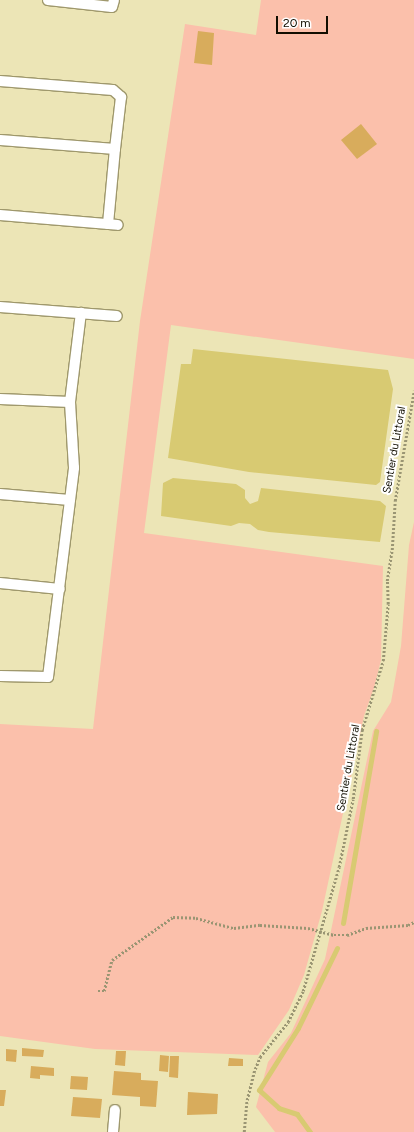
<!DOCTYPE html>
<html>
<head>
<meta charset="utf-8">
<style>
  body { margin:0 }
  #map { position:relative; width:414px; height:1132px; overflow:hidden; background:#ece5b6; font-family:Figtree,sans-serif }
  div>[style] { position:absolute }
  .green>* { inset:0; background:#fbc0ab }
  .water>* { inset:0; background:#d8ca72 }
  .stream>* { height:5px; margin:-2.5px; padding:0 2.5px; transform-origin:2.5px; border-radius:2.5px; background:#d8ca72 }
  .building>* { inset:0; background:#d8ac5c }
  .path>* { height:2.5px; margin-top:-1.25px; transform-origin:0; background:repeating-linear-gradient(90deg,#9a9573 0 2px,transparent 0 4px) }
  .roads { filter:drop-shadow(1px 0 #9f986c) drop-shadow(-1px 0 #9f986c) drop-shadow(0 1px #9f986c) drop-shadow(0 -1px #9f986c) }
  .service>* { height:10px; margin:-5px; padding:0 5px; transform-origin:5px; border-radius:5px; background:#fff }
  span { translate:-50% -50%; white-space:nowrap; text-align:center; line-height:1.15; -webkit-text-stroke:4px #fff; paint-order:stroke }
  .street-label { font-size:11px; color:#110e01 }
  .scale { position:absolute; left:276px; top:16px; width:52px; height:18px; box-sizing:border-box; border:2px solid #110e01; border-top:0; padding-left:5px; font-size:12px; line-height:14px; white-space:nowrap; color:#110e01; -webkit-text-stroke:3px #fff; paint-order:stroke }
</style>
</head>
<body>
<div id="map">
  <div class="green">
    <i style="clip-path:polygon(261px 0,414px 0,414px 359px,171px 325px,144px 533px,383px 566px,381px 660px,374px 688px,364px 716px,322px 911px,304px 975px,289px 1010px,258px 1055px,95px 1049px,0 1036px,0 724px,93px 729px,140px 321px,185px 24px,256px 35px)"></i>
    <i style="clip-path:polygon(414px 522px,414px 1132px,275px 1132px,256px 1107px,268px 1062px,291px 1033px,325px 959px,373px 731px,391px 702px,401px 646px,409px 545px)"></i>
  </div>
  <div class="water">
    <i style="clip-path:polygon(193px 349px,388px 370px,393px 389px,380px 482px,376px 485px,249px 472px,168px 458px,181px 364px,191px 364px)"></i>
    <i style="clip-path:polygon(173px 478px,236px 484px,245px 490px,245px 498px,250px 504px,258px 501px,261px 488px,380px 501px,386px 506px,380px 542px,269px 532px,258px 530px,250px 524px,239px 523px,231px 526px,161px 516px,163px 483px)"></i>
  </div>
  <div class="stream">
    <i style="left:343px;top:923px;width:195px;rotate:-80.2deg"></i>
    <i style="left:310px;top:1132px;width:22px;rotate:-126deg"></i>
    <i style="left:297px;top:1114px;width:19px;rotate:-162deg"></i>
    <i style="left:279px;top:1108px;width:27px;rotate:-138deg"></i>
    <i style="left:259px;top:1090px;width:73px;rotate:-57.8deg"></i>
    <i style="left:298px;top:1028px;width:89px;rotate:-64deg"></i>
  </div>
  <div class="building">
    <i style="clip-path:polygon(198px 31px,214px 33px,212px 65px,194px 63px)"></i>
    <i style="clip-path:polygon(361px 124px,377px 144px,357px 159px,341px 140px)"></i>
    <i style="clip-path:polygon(22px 1048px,44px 1050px,43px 1057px,22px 1056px)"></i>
    <i style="clip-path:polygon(6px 1049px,17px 1050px,16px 1062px,6px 1061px)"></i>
    <i style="clip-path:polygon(116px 1051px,126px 1051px,125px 1066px,115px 1065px)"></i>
    <i style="clip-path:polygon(160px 1055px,169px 1056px,168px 1072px,159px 1071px)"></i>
    <i style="clip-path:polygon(170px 1056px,179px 1056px,178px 1078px,169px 1077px)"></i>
    <i style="clip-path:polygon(229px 1058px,243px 1059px,243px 1066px,228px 1066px)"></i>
    <i style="clip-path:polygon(31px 1066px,54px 1068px,54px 1076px,40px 1075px,40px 1079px,30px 1078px)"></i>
    <i style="clip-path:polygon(114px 1071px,141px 1073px,141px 1080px,158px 1081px,156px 1107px,140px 1106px,140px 1097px,112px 1095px)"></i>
    <i style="clip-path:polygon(71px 1076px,88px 1077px,87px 1090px,70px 1089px)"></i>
    <i style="clip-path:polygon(0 1090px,6px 1090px,4px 1106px,0 1106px)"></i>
    <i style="clip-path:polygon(188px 1092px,218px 1094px,217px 1114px,187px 1115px)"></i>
    <i style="clip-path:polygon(73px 1097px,102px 1099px,100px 1118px,71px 1116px)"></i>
  </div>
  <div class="path">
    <i style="left:98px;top:991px;width:6px"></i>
    <i style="left:104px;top:991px;width:32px;rotate:-76deg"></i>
    <i style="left:112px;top:960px;width:75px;rotate:-35.2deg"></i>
    <i style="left:173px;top:917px;width:23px;rotate:2deg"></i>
    <i style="left:196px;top:918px;width:39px;rotate:15deg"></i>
    <i style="left:234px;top:928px;width:26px;rotate:-7deg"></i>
    <i style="left:260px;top:925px;width:48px;rotate:3.6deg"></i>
    <i style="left:308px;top:928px;width:27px;rotate:15deg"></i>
    <i style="left:334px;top:935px;width:13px"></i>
    <i style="left:347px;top:935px;width:20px;rotate:-20deg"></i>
    <i style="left:366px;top:928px;width:42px;rotate:-4.1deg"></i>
    <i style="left:408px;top:925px;width:7px;rotate:-27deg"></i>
    <i style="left:244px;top:1132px;width:32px;rotate:-85deg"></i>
    <i style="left:247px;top:1100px;width:32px;rotate:-76deg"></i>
    <i style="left:255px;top:1069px;width:13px;rotate:-67deg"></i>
    <i style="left:260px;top:1057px;width:45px;rotate:-51.3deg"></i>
    <i style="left:288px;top:1022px;width:34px;rotate:-64deg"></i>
    <i style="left:303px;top:991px;width:129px;rotate:-73.8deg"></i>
    <i style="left:339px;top:867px;width:69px;rotate:-78.4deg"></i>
    <i style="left:353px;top:799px;width:70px;rotate:-82.6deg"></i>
    <i style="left:362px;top:730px;width:72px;rotate:-73.1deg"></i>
    <i style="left:383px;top:661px;width:57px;rotate:-85deg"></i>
    <i style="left:388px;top:604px;width:23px;rotate:-92deg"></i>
    <i style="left:387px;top:581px;width:31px;rotate:-81deg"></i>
    <i style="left:392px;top:550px;width:49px;rotate:-86.5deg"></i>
    <i style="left:395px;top:501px;width:112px;rotate:-80.2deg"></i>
  </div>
  <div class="roads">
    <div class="service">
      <i style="left:48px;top:0;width:64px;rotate:6.2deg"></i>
      <i style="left:112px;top:7px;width:7px;rotate:-74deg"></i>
      <i style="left:0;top:81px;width:113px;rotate:4.6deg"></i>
      <i style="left:113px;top:90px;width:11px;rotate:41deg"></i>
      <i style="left:121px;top:97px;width:52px;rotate:96.6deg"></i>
      <i style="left:115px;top:149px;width:115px;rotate:-175.5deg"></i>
      <i style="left:0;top:215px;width:118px;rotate:4.8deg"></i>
      <i style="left:108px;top:224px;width:75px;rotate:-84.7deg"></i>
      <i style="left:0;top:307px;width:117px;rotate:4.4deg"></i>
      <i style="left:0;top:399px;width:70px;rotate:2.5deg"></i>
      <i style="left:0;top:494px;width:70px;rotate:4.9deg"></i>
      <i style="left:0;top:583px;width:60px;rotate:5.7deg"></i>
      <i style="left:0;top:676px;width:48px;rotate:1.2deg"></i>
      <i style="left:48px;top:677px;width:211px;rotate:-82.9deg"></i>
      <i style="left:74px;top:468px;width:66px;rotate:-93.5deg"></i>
      <i style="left:70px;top:402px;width:90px;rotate:-83deg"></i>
      <i style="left:113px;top:1132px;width:22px;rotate:-85deg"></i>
    </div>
  </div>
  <div class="street-label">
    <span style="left:395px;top:450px;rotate:-80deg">Sentier du Littoral</span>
    <span style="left:349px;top:768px;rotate:-80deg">Sentier du Littoral</span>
  </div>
  <div class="scale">20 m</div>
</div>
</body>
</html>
